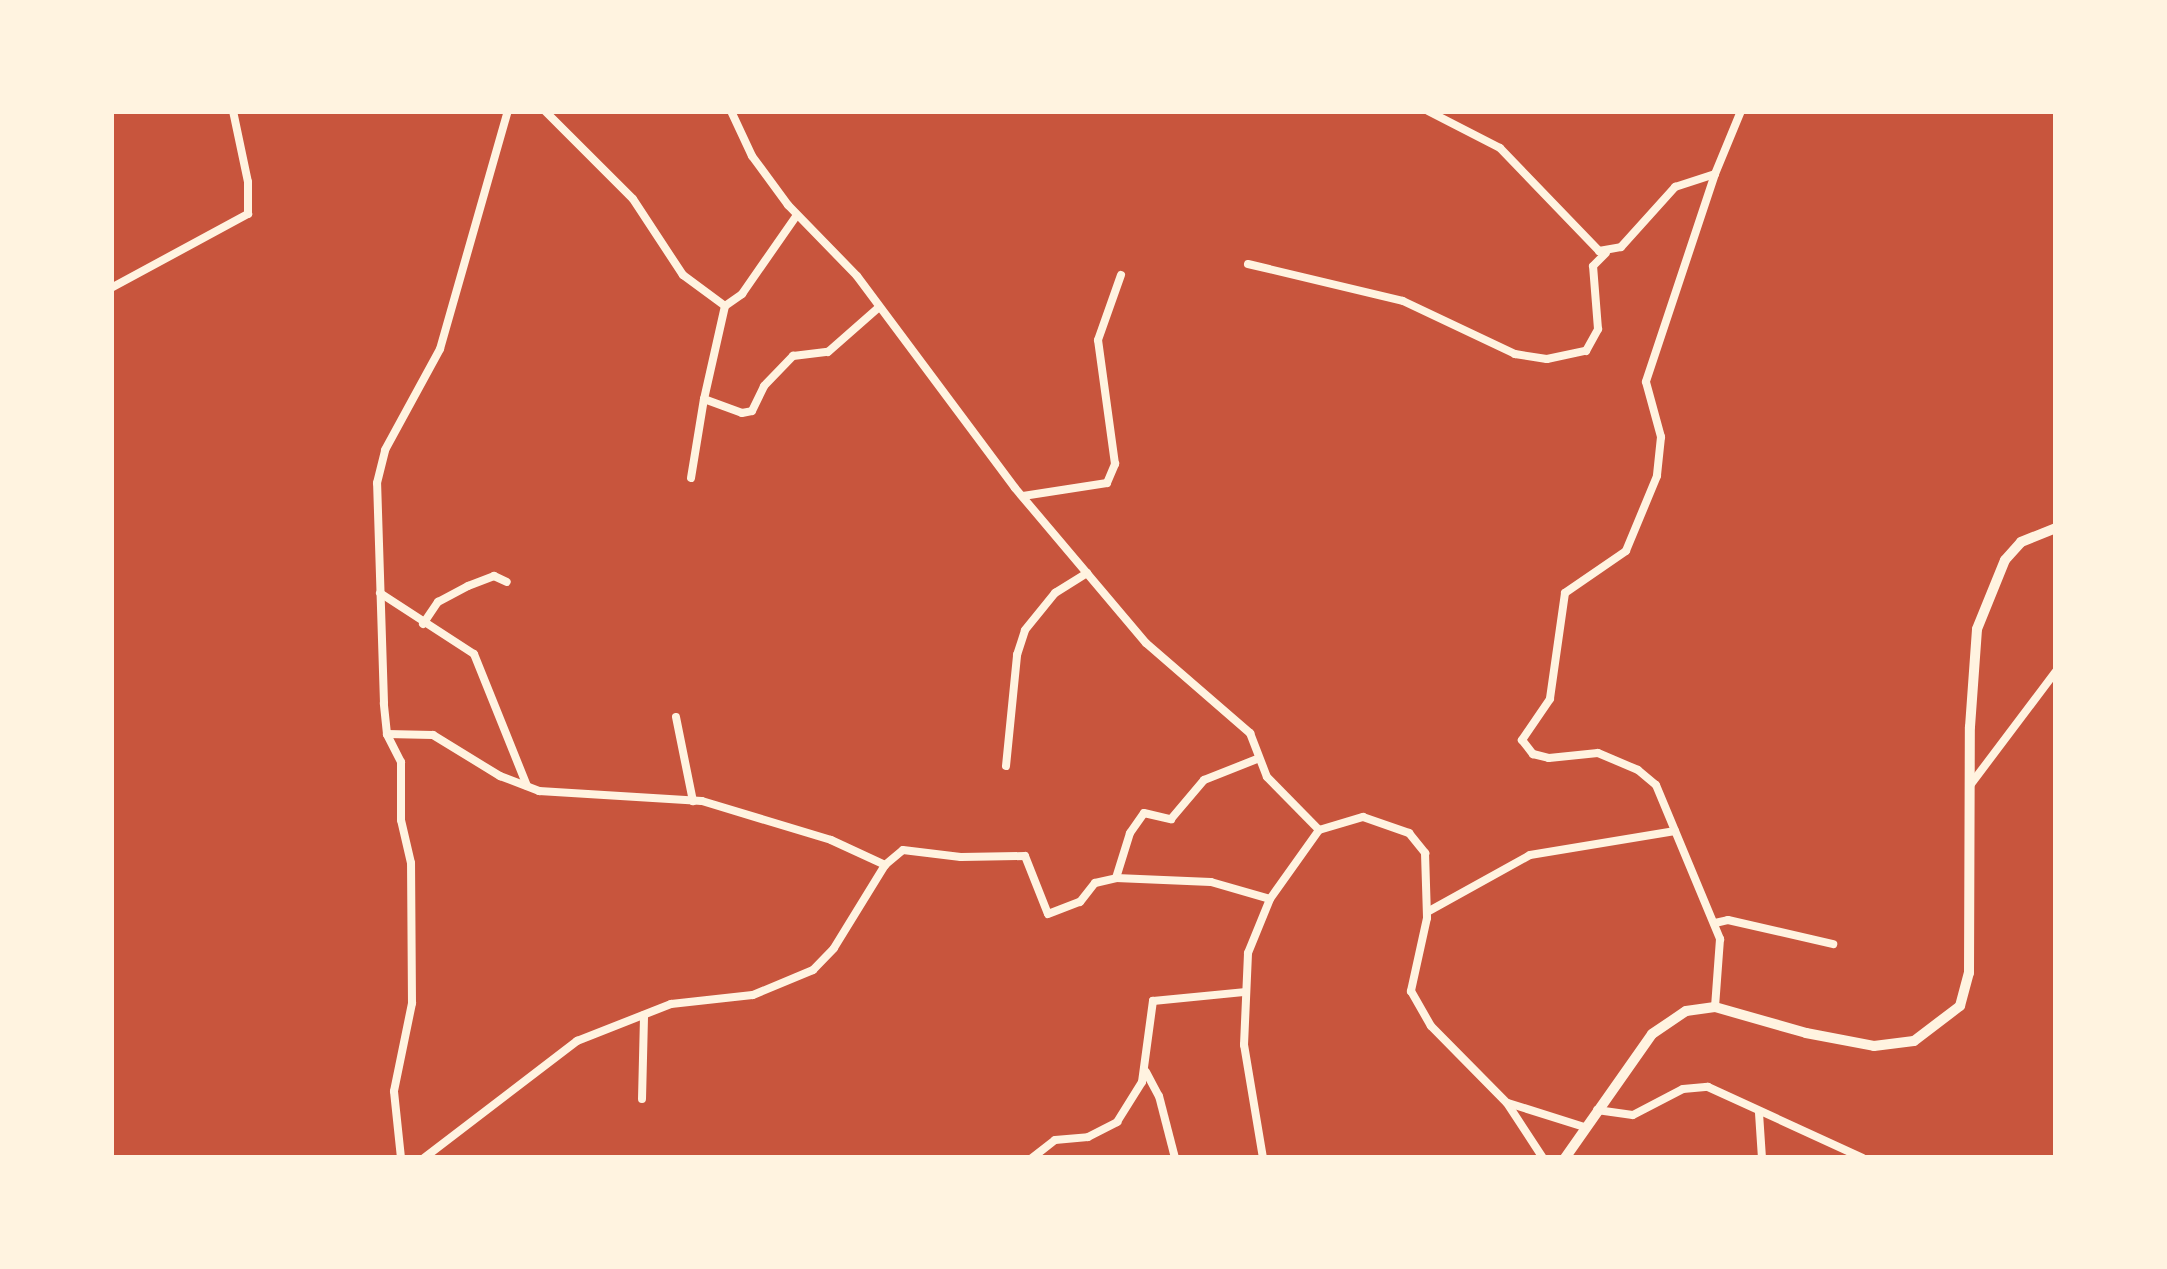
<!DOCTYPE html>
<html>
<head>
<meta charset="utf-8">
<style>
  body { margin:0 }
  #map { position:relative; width:2167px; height:1269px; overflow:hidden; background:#c8553d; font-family:Arial,sans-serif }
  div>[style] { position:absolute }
  .minor>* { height:8px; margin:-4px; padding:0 4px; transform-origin:4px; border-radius:4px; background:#fff3e0 }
  .secondary>* { height:10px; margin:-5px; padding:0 5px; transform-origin:5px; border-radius:5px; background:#fff3e0 }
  span { translate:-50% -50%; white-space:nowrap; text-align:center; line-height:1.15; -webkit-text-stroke:9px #fff3e0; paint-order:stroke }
  .frame { position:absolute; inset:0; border:114px solid #fff3e0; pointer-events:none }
</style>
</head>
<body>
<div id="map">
  <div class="minor">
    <i style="left:545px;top:111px;width:124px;rotate:45deg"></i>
    <i style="left:633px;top:199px;width:91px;rotate:56.7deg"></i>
    <i style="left:683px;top:275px;width:52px;rotate:36.4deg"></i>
    <i style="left:725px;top:306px;width:21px;rotate:-35deg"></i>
    <i style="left:742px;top:294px;width:96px;rotate:-55.2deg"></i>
    <i style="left:731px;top:111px;width:50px;rotate:65deg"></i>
    <i style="left:752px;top:156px;width:61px;rotate:53.7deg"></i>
    <i style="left:788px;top:205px;width:99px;rotate:45.8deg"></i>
    <i style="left:857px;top:276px;width:264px;rotate:53.3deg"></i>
    <i style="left:1015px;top:488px;width:203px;rotate:49.8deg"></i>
    <i style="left:1146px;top:643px;width:138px;rotate:40.9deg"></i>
    <i style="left:1250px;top:733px;width:47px;rotate:68.9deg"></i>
    <i style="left:1267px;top:777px;width:74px;rotate:45.5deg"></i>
    <i style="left:1428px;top:111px;width:81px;rotate:27.2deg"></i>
    <i style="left:1500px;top:148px;width:143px;rotate:46.1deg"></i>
    <i style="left:1599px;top:251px;width:22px;rotate:-10deg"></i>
    <i style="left:1621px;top:247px;width:81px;rotate:-48deg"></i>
    <i style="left:1675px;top:187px;width:42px;rotate:-18deg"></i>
    <i style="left:1715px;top:174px;width:219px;rotate:108.4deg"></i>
    <i style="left:1646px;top:382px;width:57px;rotate:74.7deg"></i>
    <i style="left:1661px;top:437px;width:39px;rotate:96deg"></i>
    <i style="left:1657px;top:476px;width:81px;rotate:112.5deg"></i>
    <i style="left:1626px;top:551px;width:74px;rotate:145.5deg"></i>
    <i style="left:1565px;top:593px;width:107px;rotate:98.1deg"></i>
    <i style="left:1550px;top:699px;width:50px;rotate:124.3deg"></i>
    <i style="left:1522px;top:740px;width:18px;rotate:52deg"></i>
    <i style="left:1533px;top:754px;width:16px;rotate:14deg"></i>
    <i style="left:1549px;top:758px;width:49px;rotate:-5.8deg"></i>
    <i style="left:1598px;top:753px;width:43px;rotate:23deg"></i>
    <i style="left:1638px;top:770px;width:23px;rotate:40deg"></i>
    <i style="left:1656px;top:785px;width:167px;rotate:67.4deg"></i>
    <i style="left:1720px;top:939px;width:68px;rotate:94.2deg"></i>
    <i style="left:1715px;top:174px;width:68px;rotate:-67.6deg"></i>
    <i style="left:1248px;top:264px;width:159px;rotate:13.4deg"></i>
    <i style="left:1403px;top:301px;width:124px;rotate:25.3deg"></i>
    <i style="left:1515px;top:354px;width:32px;rotate:9deg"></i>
    <i style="left:1547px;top:359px;width:40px;rotate:-12deg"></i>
    <i style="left:1586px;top:351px;width:25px;rotate:-61deg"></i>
    <i style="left:1598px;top:329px;width:63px;rotate:-94.5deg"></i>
    <i style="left:1593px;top:266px;width:18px;rotate:-45deg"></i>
    <i style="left:111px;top:288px;width:156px;rotate:-28.4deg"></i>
    <i style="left:248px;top:214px;width:32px;rotate:-90deg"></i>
    <i style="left:248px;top:182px;width:73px;rotate:-101.9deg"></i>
    <i style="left:725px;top:306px;width:95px;rotate:102.7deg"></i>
    <i style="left:704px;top:399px;width:40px;rotate:20.2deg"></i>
    <i style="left:742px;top:413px;width:10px;rotate:-11deg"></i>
    <i style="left:752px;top:411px;width:28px;rotate:-64deg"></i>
    <i style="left:764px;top:386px;width:42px;rotate:-46deg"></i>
    <i style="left:793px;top:356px;width:35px;rotate:-7deg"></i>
    <i style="left:828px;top:352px;width:67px;rotate:-41.3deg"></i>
    <i style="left:691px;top:478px;width:80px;rotate:-80.7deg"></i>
    <i style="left:1023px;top:496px;width:85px;rotate:-8.8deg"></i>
    <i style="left:1107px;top:483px;width:21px;rotate:-67deg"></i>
    <i style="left:1115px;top:464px;width:125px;rotate:-97.8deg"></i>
    <i style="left:1098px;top:340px;width:69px;rotate:-70.5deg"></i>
    <i style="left:380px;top:593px;width:112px;rotate:33deg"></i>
    <i style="left:474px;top:654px;width:142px;rotate:68.1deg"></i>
    <i style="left:423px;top:624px;width:27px;rotate:-56deg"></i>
    <i style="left:438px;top:602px;width:34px;rotate:-28deg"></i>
    <i style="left:468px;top:586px;width:28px;rotate:-21deg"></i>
    <i style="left:494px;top:576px;width:14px;rotate:25deg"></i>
    <i style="left:676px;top:717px;width:86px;rotate:78.6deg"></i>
    <i style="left:387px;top:734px;width:46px;rotate:1.2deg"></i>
    <i style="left:433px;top:735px;width:79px;rotate:31.5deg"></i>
    <i style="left:500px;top:776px;width:42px;rotate:21deg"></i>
    <i style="left:539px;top:791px;width:163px;rotate:3.5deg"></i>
    <i style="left:702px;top:801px;width:135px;rotate:16.8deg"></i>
    <i style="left:831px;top:840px;width:60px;rotate:24.8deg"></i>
    <i style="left:1006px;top:766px;width:112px;rotate:-84.3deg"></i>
    <i style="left:1017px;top:655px;width:26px;rotate:-72deg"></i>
    <i style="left:1025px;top:630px;width:48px;rotate:-51deg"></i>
    <i style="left:1055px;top:593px;width:38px;rotate:-32deg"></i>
    <i style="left:1971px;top:784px;width:141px;rotate:-53deg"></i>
    <i style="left:1116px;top:878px;width:47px;rotate:-72.7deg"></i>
    <i style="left:1130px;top:833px;width:24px;rotate:-55deg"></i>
    <i style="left:1144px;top:813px;width:28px;rotate:13deg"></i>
    <i style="left:1171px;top:819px;width:51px;rotate:-49.8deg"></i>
    <i style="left:1204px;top:780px;width:57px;rotate:-21.6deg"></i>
    <i style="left:1429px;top:911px;width:115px;rotate:-29deg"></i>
    <i style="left:1530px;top:855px;width:147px;rotate:-9.4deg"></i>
    <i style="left:1715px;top:923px;width:13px;rotate:-13deg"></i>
    <i style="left:1728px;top:920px;width:108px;rotate:12.9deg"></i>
    <i style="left:1146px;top:1072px;width:27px;rotate:62deg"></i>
    <i style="left:1159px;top:1096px;width:64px;rotate:75.5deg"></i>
    <i style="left:642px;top:1099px;width:84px;rotate:-88.6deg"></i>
    <i style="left:1508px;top:1103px;width:80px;rotate:17.5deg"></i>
    <i style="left:1597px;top:1110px;width:36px;rotate:8deg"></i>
    <i style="left:1633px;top:1115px;width:56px;rotate:-27.5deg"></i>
    <i style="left:1683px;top:1089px;width:25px;rotate:-5deg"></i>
    <i style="left:1708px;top:1087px;width:170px;rotate:24.6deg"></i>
    <i style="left:1759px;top:1113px;width:45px;rotate:86.2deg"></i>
    <i style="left:401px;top:1158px;width:67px;rotate:-96deg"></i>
    <i style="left:394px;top:1091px;width:90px;rotate:-78.4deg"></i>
    <i style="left:412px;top:1003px;width:140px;rotate:-90.4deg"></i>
    <i style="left:411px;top:863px;width:44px;rotate:-103.1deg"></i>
    <i style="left:401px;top:820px;width:58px;rotate:-90deg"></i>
    <i style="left:401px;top:762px;width:31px;rotate:-117deg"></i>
    <i style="left:387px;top:734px;width:31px;rotate:-96deg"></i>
    <i style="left:384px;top:703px;width:220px;rotate:-91.8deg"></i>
    <i style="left:377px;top:483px;width:34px;rotate:-76deg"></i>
    <i style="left:385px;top:450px;width:115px;rotate:-61.4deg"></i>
    <i style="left:440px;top:349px;width:248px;rotate:-74.1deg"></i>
    <i style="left:424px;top:1158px;width:193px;rotate:-37.4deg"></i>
    <i style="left:577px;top:1041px;width:101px;rotate:-21.5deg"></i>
    <i style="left:671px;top:1004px;width:82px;rotate:-6.3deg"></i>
    <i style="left:753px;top:995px;width:65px;rotate:-22.6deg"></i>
    <i style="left:813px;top:970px;width:30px;rotate:-46deg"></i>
    <i style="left:834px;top:948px;width:97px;rotate:-58.4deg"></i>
    <i style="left:885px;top:865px;width:23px;rotate:-40deg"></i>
    <i style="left:903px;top:850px;width:58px;rotate:6.9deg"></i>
    <i style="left:961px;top:857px;width:64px;rotate:-0.9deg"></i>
    <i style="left:1025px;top:856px;width:62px;rotate:68.4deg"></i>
    <i style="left:1048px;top:914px;width:34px;rotate:-21deg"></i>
    <i style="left:1080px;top:902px;width:24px;rotate:-52deg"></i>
    <i style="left:1095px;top:883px;width:22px;rotate:-13deg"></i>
    <i style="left:1116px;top:878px;width:95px;rotate:2.4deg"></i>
    <i style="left:1211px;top:882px;width:61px;rotate:16.1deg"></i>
    <i style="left:1032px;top:1158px;width:29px;rotate:-38deg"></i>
    <i style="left:1055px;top:1140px;width:33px;rotate:-5deg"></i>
    <i style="left:1088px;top:1137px;width:33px;rotate:-27deg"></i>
    <i style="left:1117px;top:1122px;width:47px;rotate:-58deg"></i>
    <i style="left:1142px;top:1082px;width:82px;rotate:-82.3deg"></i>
    <i style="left:1153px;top:1001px;width:91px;rotate:-5.6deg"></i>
    <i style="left:1263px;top:1158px;width:115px;rotate:-99.5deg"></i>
    <i style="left:1244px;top:1045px;width:92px;rotate:-87.5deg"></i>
    <i style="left:1248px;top:953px;width:58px;rotate:-67.8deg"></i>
    <i style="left:1270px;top:899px;width:85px;rotate:-54.6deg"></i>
    <i style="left:1319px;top:830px;width:46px;rotate:-16.5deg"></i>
    <i style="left:1363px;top:817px;width:49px;rotate:19.2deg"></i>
    <i style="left:1409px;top:833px;width:26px;rotate:51deg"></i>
    <i style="left:1425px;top:853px;width:65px;rotate:88.2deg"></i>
    <i style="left:1427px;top:918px;width:75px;rotate:102.4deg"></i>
    <i style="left:1411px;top:991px;width:40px;rotate:60.3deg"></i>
    <i style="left:1431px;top:1026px;width:108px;rotate:45.4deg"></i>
    <i style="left:1507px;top:1103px;width:66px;rotate:56.8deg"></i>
  </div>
  <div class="secondary">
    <i style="left:1565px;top:1158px;width:151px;rotate:-54.9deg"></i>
    <i style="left:1652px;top:1034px;width:41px;rotate:-34.1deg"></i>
    <i style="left:1686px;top:1011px;width:29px;rotate:-8deg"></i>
    <i style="left:1715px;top:1007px;width:95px;rotate:15.9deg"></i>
    <i style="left:1806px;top:1033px;width:69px;rotate:10.8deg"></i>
    <i style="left:1874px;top:1046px;width:40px;rotate:-7.1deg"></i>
    <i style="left:1914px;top:1041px;width:58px;rotate:-37.3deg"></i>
    <i style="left:1960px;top:1006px;width:34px;rotate:-75deg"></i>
    <i style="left:1969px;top:973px;width:246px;rotate:-89.8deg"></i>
    <i style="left:1970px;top:727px;width:98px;rotate:-85.9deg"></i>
    <i style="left:1977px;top:629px;width:74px;rotate:-67.9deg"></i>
    <i style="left:2005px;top:560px;width:24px;rotate:-48deg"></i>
    <i style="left:2021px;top:542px;width:38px;rotate:-22deg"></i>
  </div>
  <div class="frame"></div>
</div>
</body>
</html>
